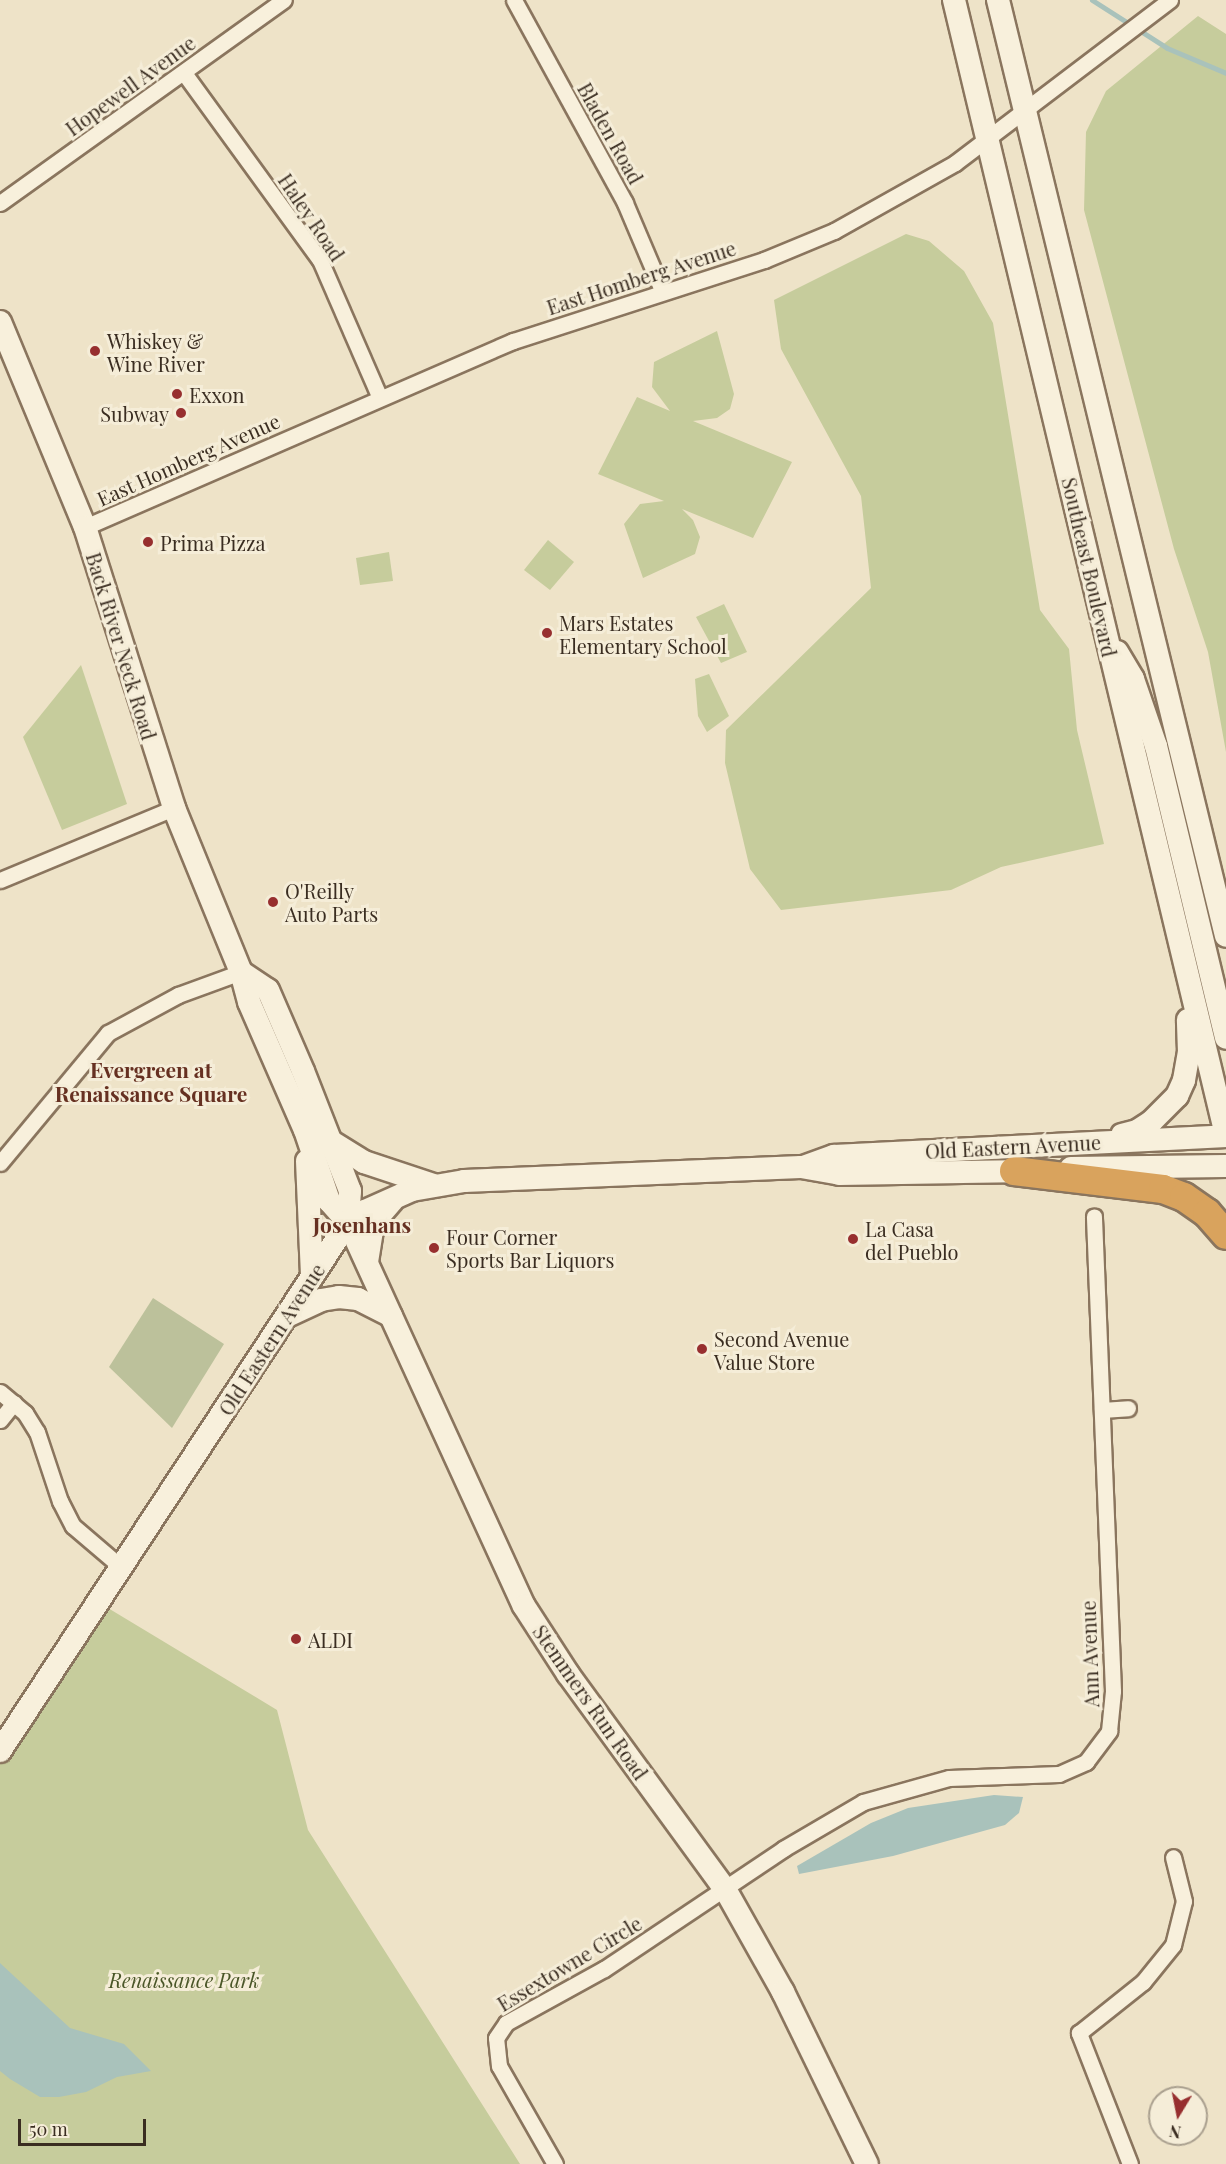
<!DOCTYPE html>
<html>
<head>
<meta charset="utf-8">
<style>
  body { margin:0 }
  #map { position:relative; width:1226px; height:2164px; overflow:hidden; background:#eee3c8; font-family:"Playfair Display",serif }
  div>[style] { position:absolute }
  .green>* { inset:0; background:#c6cc9c }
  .cemetery>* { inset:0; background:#bcc19b }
  .water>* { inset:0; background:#a9c2bb }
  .stream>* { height:5px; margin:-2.5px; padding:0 2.5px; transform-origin:2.5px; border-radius:2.5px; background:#a9c2bb }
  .roads { filter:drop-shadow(2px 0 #8a755e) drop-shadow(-2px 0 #8a755e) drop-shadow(0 2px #8a755e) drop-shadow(0 -2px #8a755e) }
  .street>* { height:15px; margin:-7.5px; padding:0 7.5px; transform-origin:7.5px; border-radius:7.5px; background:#f8f0dc }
  .secondary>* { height:22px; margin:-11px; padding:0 11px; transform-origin:11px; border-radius:11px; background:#f8f0dc }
  .highway>* { height:28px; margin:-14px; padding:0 14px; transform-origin:14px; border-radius:14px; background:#d9a35d }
  .dots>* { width:16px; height:16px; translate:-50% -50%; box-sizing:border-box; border:3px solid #f5edd8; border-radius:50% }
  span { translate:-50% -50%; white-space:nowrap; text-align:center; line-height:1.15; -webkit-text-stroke:6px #f5edd8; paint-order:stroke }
  .street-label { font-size:20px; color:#3a2d21 }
  .poi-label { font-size:20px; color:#3a2d21 }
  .left { translate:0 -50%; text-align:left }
  .right { translate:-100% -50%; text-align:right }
  .park-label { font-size:20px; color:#4a5628; font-style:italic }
  .neighbourhood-label { font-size:21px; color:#663021; font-weight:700 }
  .north { position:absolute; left:1148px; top:2086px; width:60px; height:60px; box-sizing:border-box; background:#f5edd8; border:2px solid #aaa08f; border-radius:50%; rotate:190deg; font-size:16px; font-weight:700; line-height:24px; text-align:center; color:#3a2d21 }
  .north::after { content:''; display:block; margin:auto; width:21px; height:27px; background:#972f2f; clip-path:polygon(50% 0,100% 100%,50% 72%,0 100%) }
  .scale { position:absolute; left:18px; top:2119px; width:128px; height:27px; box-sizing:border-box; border:3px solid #3a2d21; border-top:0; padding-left:8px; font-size:18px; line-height:21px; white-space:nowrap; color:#3a2d21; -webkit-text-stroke:4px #f5edd8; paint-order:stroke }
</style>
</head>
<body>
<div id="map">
  <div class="green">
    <i style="clip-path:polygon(1198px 16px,1226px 34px,1226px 752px,1208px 652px,1174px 549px,1084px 210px,1086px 132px,1106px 91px)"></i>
    <i style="clip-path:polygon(906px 234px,929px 241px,964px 271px,993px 323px,1040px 610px,1069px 649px,1077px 730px,1104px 844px,1001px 867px,951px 890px,781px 910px,750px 869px,725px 763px,726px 730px,871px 588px,861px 496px,781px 349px,774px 300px)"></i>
    <i style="clip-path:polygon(717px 331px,734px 394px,730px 409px,717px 418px,693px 421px,792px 462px,753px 538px,682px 509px,693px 520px,700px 537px,695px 554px,643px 578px,624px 524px,640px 504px,664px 501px,598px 474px,637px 397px,670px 411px,652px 387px,654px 362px)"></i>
    <i style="clip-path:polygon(548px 540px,574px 562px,550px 590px,524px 570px)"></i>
    <i style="clip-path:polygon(389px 552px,393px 581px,360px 585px,356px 558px)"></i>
    <i style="clip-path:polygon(724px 604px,747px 652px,721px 663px,696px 617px)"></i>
    <i style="clip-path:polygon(81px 665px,127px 804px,62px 830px,23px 737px)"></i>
    <i style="clip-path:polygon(709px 674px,729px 716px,707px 732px,698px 716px,695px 679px)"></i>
    <i style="clip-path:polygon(98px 1602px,277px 1710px,308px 1830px,520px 2164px,0 2164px,0 1751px)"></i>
  </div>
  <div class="cemetery">
    <i style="clip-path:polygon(153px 1298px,224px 1344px,172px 1428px,109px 1367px)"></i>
  </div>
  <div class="water">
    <i style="clip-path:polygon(994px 1795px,1023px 1797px,1019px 1813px,1005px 1825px,893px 1856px,799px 1874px,797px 1866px,871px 1823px,908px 1808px)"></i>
    <i style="clip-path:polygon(0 1963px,70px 2028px,124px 2044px,151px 2071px,117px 2077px,86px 2092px,59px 2097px,40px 2097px,10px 2079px,0 2071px)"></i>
  </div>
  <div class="stream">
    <i style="left:1092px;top:0;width:89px;rotate:32.6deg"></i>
    <i style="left:1167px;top:48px;width:64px;rotate:23deg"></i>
  </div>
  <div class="roads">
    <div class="street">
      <i style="left:514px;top:0;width:231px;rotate:61.3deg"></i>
      <i style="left:625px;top:203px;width:95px;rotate:67deg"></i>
      <i style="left:184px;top:73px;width:231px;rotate:54deg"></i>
      <i style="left:320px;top:260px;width:150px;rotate:66.5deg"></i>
      <i style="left:0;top:203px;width:349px;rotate:-35.6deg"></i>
      <i style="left:85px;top:527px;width:467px;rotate:-23.5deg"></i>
      <i style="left:513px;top:341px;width:264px;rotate:-17.9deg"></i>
      <i style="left:764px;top:260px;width:76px;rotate:-22.5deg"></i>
      <i style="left:834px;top:231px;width:139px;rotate:-29.3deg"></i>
      <i style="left:955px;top:163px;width:270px;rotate:-37.2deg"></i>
      <i style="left:0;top:880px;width:188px;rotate:-22.5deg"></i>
      <i style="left:0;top:1163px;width:169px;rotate:-50.3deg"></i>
      <i style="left:108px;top:1033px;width:80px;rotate:-28.5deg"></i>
      <i style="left:178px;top:995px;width:67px;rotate:-20.1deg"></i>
      <i style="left:0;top:1392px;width:33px;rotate:40deg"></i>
      <i style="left:25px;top:1413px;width:22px;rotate:58deg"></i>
      <i style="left:37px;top:1432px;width:73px;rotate:71.6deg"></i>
      <i style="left:60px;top:1501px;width:28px;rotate:63deg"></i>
      <i style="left:73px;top:1526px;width:63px;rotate:40.5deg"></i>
      <i style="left:1102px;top:1410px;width:26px;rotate:-4deg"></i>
      <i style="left:0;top:1420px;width:22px;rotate:-51deg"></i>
      <i style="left:555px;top:2164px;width:113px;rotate:-119.7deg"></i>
      <i style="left:499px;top:2066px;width:28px;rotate:-96deg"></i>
      <i style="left:496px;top:2038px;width:18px;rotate:-56deg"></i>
      <i style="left:506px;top:2023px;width:112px;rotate:-28.9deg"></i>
      <i style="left:604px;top:1969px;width:216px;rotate:-33.8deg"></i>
      <i style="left:783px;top:1849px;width:93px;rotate:-30.4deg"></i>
      <i style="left:863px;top:1802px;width:89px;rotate:-15.6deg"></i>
      <i style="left:949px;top:1778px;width:110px;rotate:-2.1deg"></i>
      <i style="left:1059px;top:1774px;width:30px;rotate:-24deg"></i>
      <i style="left:1086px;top:1762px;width:39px;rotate:-53deg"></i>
      <i style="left:1109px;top:1731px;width:40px;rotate:-84.3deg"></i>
      <i style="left:1113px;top:1691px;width:475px;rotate:-92.3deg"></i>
      <i style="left:1130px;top:2164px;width:141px;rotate:-111.3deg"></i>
      <i style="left:1079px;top:2033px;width:82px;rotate:-38.6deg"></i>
      <i style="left:1143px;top:1982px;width:48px;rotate:-51deg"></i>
      <i style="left:1173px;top:1945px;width:45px;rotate:-76deg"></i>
      <i style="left:1184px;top:1901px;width:45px;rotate:-104deg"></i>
    </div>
    <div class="secondary">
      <i style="left:954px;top:0;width:1167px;rotate:76.52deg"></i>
      <i style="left:998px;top:0;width:963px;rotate:76.31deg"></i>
      <i style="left:0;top:322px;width:222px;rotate:67.5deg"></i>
      <i style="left:85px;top:527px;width:295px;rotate:72.4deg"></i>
      <i style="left:174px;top:808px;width:177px;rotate:67.8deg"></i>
      <i style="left:241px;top:972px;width:31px;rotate:75deg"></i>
      <i style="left:249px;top:1002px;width:140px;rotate:66.4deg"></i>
      <i style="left:305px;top:1130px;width:75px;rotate:71.3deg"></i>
      <i style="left:329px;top:1201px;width:28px;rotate:48deg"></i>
      <i style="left:348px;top:1222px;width:422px;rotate:65.4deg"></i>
      <i style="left:524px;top:1606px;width:81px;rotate:57.1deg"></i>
      <i style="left:568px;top:1674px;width:266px;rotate:53.9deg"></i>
      <i style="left:725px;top:1889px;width:118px;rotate:60.6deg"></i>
      <i style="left:783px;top:1992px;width:191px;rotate:64deg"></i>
      <i style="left:1117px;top:652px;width:31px;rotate:59deg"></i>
      <i style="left:1133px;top:679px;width:71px;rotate:71.1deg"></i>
      <i style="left:1156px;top:746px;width:300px;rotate:76.5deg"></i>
      <i style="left:241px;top:972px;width:32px;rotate:34deg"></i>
      <i style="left:268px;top:990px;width:88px;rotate:66.6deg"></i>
      <i style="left:303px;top:1071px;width:129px;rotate:68.6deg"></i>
      <i style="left:350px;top:1191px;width:31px;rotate:94deg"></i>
      <i style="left:1122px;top:1135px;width:16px;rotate:-15deg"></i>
      <i style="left:1137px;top:1131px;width:17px;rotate:-33deg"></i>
      <i style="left:1151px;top:1122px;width:37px;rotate:-45deg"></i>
      <i style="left:1177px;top:1096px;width:17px;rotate:-66deg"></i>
      <i style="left:1184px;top:1080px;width:28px;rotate:-80deg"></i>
      <i style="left:1189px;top:1052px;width:32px;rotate:-92deg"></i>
      <i style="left:332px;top:1142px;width:38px;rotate:32deg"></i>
      <i style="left:364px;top:1162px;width:73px;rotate:18.4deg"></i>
      <i style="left:307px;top:1161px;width:115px;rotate:87.5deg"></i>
      <i style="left:803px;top:1167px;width:33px;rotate:-20deg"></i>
      <i style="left:834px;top:1156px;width:393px;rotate:-2.9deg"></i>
      <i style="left:1071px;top:1168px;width:155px;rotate:-0.7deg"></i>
      <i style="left:367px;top:1262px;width:39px;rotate:-81deg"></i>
      <i style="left:373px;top:1223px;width:29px;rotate:-49deg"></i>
      <i style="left:287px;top:1316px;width:38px;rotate:-25deg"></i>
      <i style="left:321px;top:1300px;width:18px;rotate:-9deg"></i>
      <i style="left:339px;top:1297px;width:19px;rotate:6deg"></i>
      <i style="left:358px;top:1299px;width:37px;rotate:27deg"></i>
      <i style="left:0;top:1751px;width:633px;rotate:-56.66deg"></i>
      <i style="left:348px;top:1222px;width:20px;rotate:-33deg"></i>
      <i style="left:365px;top:1211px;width:51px;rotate:-24.1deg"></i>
      <i style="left:412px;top:1190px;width:53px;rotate:-9.8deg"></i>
      <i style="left:464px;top:1181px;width:337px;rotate:-2.4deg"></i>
      <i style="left:801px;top:1167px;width:39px;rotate:10deg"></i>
      <i style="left:839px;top:1174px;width:190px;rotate:-0.9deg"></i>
    </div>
    <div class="highway">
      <i style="left:1014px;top:1171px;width:150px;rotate:6.9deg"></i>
      <i style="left:1163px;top:1189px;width:22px;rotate:21deg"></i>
      <i style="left:1184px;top:1197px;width:28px;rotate:35deg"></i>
      <i style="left:1207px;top:1213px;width:29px;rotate:49deg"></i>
    </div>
  </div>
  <div class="dots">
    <i style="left:95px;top:351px;background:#972f2f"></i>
    <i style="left:177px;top:394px;background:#972f2f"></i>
    <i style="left:181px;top:413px;background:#972f2f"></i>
    <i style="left:148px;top:542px;background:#972f2f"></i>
    <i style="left:547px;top:633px;background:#972f2f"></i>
    <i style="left:273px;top:902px;background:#972f2f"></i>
    <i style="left:853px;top:1239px;background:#972f2f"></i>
    <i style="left:434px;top:1248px;background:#972f2f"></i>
    <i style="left:702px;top:1349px;background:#972f2f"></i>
    <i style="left:296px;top:1639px;background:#972f2f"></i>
  </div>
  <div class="street-label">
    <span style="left:130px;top:85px;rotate:-36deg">Hopewell Avenue</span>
    <span style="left:611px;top:133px;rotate:61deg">Bladen Road</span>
    <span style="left:312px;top:217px;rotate:56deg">Haley Road</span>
    <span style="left:641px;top:277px;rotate:-18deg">East Homberg Avenue</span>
    <span style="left:188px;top:459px;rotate:-24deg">East Homberg Avenue</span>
    <span style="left:1090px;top:567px;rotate:77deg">Southeast Boulevard</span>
    <span style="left:122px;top:646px;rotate:73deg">Back River Neck Road</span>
    <span style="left:1013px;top:1146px;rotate:-3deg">Old Eastern Avenue</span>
    <span style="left:271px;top:1339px;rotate:-57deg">Old Eastern Avenue</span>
    <span style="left:1089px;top:1654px;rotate:-92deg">Ann Avenue</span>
    <span style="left:591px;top:1702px;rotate:55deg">Stemmers Run Road</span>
    <span style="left:569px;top:1963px;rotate:-31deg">Essextowne Circle</span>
  </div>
  <div class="poi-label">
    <span class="left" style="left:107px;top:352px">Whiskey &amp;<br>Wine River</span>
    <span class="left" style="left:189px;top:394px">Exxon</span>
    <span class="right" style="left:169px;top:413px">Subway</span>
    <span class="left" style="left:160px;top:542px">Prima Pizza</span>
    <span class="left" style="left:559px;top:634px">Mars Estates<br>Elementary School</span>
    <span class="left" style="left:285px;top:902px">O'Reilly<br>Auto Parts</span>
    <span class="left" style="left:865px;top:1240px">La Casa<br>del Pueblo</span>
    <span class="left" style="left:446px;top:1248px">Four Corner<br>Sports Bar Liquors</span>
    <span class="left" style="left:714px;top:1350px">Second Avenue<br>Value Store</span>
    <span class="left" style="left:308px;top:1639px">ALDI</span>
  </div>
  <div class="park-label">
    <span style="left:184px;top:1979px">Renaissance Park</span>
  </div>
  <div class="neighbourhood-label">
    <span style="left:151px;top:1081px">Evergreen at<br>Renaissance Square</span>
    <span style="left:362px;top:1224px">Josenhans</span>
  </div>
  <div class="north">N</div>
  <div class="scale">50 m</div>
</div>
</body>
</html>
